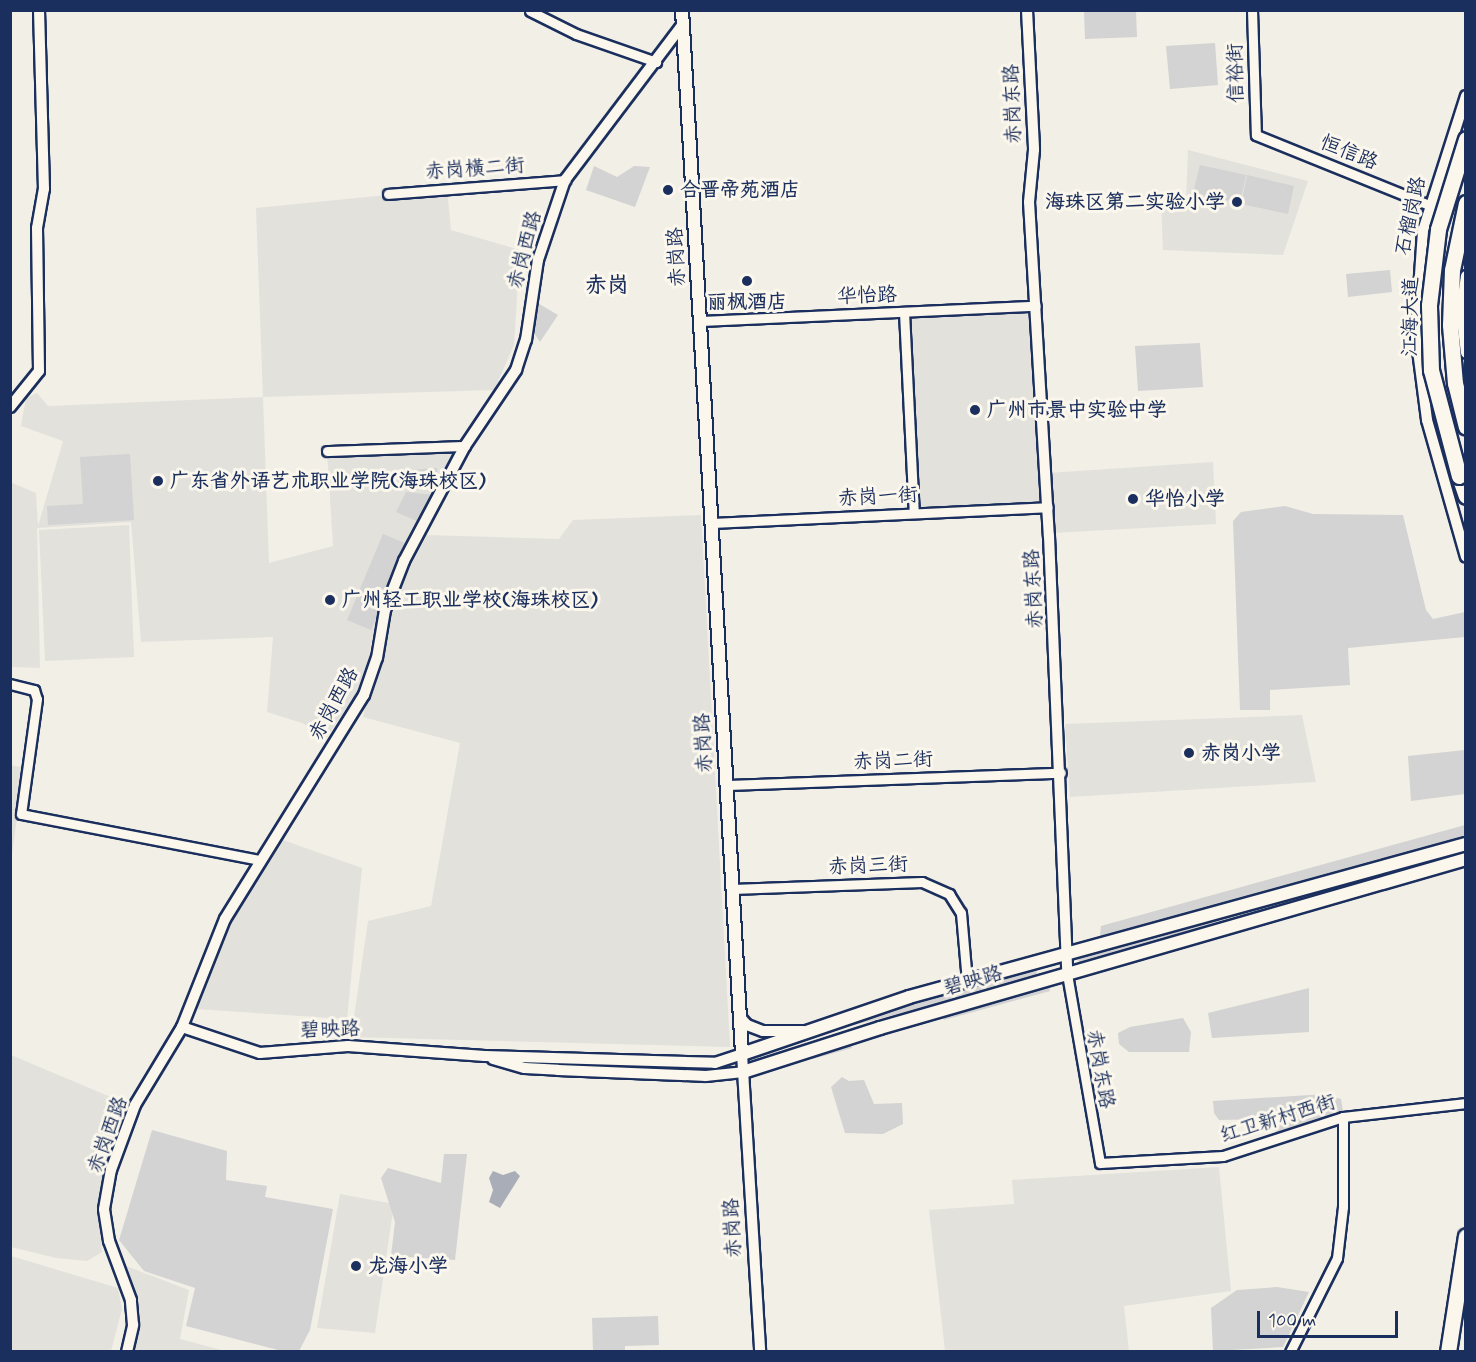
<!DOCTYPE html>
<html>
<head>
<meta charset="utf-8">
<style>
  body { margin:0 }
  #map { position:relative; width:1476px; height:1362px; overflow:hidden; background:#f2efe6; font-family:Mynerve,"LXGW WenKai TC",sans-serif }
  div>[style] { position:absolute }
  .built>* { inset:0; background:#e2e1dc }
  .green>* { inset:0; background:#d2d3d2 }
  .water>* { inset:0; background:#a9adb7 }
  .roads { filter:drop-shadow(2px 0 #1b2f5e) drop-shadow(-2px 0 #1b2f5e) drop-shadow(0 2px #1b2f5e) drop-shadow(0 -2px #1b2f5e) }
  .minor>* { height:9px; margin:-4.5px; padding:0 4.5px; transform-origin:4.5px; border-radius:4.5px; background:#fbf7ec }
  .tertiary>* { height:10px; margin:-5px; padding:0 5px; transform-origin:5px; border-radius:5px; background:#fbf7ec }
  .secondary>* { height:12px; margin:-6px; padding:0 6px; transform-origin:6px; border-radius:6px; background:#fbf7ec }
  .trunk>* { height:15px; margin:-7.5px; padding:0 7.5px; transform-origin:7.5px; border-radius:7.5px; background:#fbf7ec }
  .bridges { filter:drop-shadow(2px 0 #1b2f5e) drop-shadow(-2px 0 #1b2f5e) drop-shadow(0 2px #1b2f5e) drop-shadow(0 -2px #1b2f5e) }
  .trunk-bridge>* { height:15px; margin:-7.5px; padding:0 7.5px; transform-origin:7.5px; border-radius:7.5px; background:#fbf7ec }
  .dots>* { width:16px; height:16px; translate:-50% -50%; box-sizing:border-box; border:3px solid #fbf7ec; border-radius:50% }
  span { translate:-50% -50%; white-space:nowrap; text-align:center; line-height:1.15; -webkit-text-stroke:6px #fbf7ec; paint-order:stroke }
  .street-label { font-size:20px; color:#1b2f5e }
  .poi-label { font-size:20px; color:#1b2f5e; font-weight:700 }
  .left { translate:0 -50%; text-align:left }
  .right { translate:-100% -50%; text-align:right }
  .quarter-label { font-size:22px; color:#1b2f5e; font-weight:700 }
  .frame { position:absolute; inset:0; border:12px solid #1b2f5e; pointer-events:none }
  .scale { position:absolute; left:1257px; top:1311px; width:141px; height:27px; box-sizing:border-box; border:3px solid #1b2f5e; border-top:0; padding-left:8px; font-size:18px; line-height:21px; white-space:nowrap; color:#1b2f5e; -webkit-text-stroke:4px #fbf7ec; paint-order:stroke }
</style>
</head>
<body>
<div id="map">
  <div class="built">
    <i style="clip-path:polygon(1188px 150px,1308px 181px,1283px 255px,1163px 250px,1161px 203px,1186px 201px)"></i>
    <i style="clip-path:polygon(447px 189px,451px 230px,520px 250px,514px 345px,494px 390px,263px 397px,269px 563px,333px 546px,327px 451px,463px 446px,372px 638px,366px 679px,327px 737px,302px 723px,267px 712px,273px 637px,141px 642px,131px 522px,37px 528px,40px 668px,11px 667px,10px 482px,36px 493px,38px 526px,63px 441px,21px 426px,26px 398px,37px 393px,48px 406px,263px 397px,256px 208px)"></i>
    <i style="clip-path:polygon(1033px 311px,1044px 505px,917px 509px,908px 316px)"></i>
    <i style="clip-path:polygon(1213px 462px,1216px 524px,1053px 533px,1048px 473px)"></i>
    <i style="clip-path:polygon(701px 515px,730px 1047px,351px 1037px,368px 921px,431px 906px,460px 743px,363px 717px,387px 611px,427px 535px,559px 539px,573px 520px)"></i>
    <i style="clip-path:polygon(129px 525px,134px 657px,45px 661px,39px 530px)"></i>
    <i style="clip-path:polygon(1302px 715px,1316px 782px,1070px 797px,1065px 724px)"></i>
    <i style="clip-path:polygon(11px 765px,24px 768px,11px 861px)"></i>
    <i style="clip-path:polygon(280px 839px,362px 868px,347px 1019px,195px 1009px,211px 956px)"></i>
    <i style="clip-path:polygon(11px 1055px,125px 1103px,98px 1207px,102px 1252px,87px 1261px,56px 1258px,11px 1247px)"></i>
    <i style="clip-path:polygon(1219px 1167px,1231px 1291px,1124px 1306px,1129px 1351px,945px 1351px,929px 1210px,1014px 1204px,1012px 1180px)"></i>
    <i style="clip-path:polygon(340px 1194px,394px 1204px,375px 1333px,317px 1328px)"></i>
    <i style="clip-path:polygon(11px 1256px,118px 1288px,122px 1309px,111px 1351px,11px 1351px)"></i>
    <i style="clip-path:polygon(126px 1266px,189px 1290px,180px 1339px,225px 1351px,131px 1351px,137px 1326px,137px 1301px)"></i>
  </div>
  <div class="green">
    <i style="clip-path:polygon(1084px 11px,1136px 11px,1137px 37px,1085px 39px)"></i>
    <i style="clip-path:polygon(1215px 43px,1218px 85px,1170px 89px,1166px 46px)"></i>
    <i style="clip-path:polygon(1200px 165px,1246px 175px,1240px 203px,1193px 193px)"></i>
    <i style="clip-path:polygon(594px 166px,617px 177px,634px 166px,650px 167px,635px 207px,586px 190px)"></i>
    <i style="clip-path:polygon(1247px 175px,1294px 186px,1288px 214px,1241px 204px)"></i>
    <i style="clip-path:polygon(1390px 270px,1392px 292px,1348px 297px,1346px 274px)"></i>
    <i style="clip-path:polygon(534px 301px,558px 315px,540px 342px,530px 327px)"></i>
    <i style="clip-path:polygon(1200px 343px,1203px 387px,1138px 391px,1135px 346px)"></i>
    <i style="clip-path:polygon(130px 454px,134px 520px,48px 525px,47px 506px,83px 504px,80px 457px)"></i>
    <i style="clip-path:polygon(437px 468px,439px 487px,412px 490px,411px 470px)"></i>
    <i style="clip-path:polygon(406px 492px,434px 495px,419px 522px,396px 512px)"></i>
    <i style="clip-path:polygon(1285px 506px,1313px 514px,1403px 515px,1426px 610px,1433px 619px,1465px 612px,1465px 637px,1348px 648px,1350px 685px,1270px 690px,1270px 710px,1240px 710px,1233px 521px,1241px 512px)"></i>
    <i style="clip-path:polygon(383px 534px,407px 544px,371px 630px,347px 620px)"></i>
    <i style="clip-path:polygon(1465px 750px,1465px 794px,1411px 801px,1408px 756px)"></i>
    <i style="clip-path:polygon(1465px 825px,1465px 838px,1100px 936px,1101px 926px)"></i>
    <i style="clip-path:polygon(1465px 846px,1465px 857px,1080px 966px,1076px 954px)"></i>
    <i style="clip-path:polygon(1035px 965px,1038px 979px,854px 1025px,863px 1015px)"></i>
    <i style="clip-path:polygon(1048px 982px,1050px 991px,944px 1020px,942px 1013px)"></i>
    <i style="clip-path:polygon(1309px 988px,1309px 1032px,1212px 1038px,1208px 1013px)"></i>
    <i style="clip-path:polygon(930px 1018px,931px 1022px,851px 1043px,852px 1048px,813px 1059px,810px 1049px)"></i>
    <i style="clip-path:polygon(1183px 1018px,1191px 1032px,1189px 1052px,1129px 1052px,1119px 1044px,1118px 1033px,1130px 1027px)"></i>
    <i style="clip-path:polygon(842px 1077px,849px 1081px,864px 1080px,874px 1104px,902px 1103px,903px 1124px,883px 1134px,845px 1133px,831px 1087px)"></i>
    <i style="clip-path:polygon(1326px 1094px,1341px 1099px,1343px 1112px,1331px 1119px,1276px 1132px,1269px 1119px,1219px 1120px,1214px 1113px,1213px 1101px)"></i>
    <i style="clip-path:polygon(152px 1130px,227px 1151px,226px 1180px,267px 1186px,265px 1197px,333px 1209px,310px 1330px,299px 1351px,282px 1351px,186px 1326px,195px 1288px,144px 1271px,119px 1240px)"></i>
    <i style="clip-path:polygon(444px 1154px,467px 1154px,455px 1260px,391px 1256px,395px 1222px,381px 1178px,388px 1168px,441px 1183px)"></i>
    <i style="clip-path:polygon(1277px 1287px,1309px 1292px,1283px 1347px,1213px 1351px,1211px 1308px,1237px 1290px)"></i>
    <i style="clip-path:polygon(658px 1316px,659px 1345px,625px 1346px,625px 1351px,593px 1351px,592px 1318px)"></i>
  </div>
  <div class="water">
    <i style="clip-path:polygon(493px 1171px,503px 1175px,515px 1171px,520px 1176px,500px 1208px,489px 1202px,493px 1190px,489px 1178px)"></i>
  </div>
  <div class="roads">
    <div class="minor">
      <i style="left:1252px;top:10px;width:125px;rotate:88.2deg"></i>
      <i style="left:1256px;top:135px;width:187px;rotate:22deg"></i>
      <i style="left:530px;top:11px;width:51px;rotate:26.6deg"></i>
      <i style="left:576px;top:34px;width:85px;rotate:19.3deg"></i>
      <i style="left:388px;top:194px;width:178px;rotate:-4.5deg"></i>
      <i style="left:904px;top:312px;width:201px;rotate:87.2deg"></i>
      <i style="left:700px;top:321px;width:336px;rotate:-2.6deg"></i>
      <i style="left:327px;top:451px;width:138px;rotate:-2.1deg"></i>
      <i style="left:711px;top:523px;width:337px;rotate:-2.7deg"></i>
      <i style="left:10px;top:684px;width:25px;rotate:14deg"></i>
      <i style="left:34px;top:690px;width:9px;rotate:72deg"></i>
      <i style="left:37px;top:699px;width:116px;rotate:97.9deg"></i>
      <i style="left:21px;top:814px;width:243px;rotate:10.9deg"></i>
      <i style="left:726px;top:785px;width:335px;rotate:-2.1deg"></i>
      <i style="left:732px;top:889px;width:190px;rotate:-2.1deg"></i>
      <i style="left:922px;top:882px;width:30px;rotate:24deg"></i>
      <i style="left:949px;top:894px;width:22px;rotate:58deg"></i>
      <i style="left:961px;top:913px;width:68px;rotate:85deg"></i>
      <i style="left:1067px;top:974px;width:192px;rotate:80.1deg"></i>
      <i style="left:1100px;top:1163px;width:123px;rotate:-3.3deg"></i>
      <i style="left:1223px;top:1156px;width:126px;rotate:-18deg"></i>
      <i style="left:1343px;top:1117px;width:124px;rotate:-6.5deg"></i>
      <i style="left:1290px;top:1352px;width:105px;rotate:-63.4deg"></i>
      <i style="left:1337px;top:1258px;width:51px;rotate:-83.3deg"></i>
      <i style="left:1343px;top:1207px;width:90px;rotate:-90deg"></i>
    </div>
    <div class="tertiary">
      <i style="left:1027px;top:10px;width:140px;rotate:87.1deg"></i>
      <i style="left:1034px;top:150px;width:52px;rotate:95.5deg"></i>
      <i style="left:1029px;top:202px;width:335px;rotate:86.6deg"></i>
      <i style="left:1049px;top:536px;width:438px;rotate:87.6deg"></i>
      <i style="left:1466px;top:96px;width:142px;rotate:107.7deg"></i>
      <i style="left:1423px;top:231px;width:104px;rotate:93.9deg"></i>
      <i style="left:1416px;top:335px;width:86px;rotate:82.6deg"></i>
      <i style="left:1427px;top:420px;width:142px;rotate:74.1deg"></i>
      <i style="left:1466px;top:276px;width:35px;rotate:98deg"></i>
      <i style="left:1461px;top:311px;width:42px;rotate:83.2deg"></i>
      <i style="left:10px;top:407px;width:46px;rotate:-51.1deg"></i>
      <i style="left:39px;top:371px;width:143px;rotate:-90.8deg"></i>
      <i style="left:37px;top:228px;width:40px;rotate:-80deg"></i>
      <i style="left:44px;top:189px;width:179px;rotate:-91.6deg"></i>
      <i style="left:740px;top:1017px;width:11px;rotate:49deg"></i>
      <i style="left:747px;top:1025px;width:17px;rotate:21deg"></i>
      <i style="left:763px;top:1031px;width:40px"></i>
      <i style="left:182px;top:1027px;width:82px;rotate:18.4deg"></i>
      <i style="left:260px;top:1053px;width:88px;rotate:-4.5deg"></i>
      <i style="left:348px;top:1046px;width:137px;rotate:4.2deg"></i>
      <i style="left:485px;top:1056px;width:230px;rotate:1.7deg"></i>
      <i style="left:715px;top:1063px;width:28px;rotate:-18deg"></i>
      <i style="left:742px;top:1054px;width:299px;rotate:86.5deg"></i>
      <i style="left:493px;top:1059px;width:33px;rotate:16deg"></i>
      <i style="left:525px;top:1068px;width:33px;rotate:3deg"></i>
      <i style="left:558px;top:1070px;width:148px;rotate:2.3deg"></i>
      <i style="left:706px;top:1076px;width:37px;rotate:-6deg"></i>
      <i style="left:127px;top:1352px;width:28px;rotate:-77deg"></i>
      <i style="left:133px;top:1325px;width:25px;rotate:-95deg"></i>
      <i style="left:131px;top:1300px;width:63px;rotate:-110.4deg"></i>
      <i style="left:109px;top:1241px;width:32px;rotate:-99deg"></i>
      <i style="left:104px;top:1209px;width:40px;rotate:-80deg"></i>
      <i style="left:111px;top:1170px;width:69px;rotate:-69.7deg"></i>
      <i style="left:135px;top:1105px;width:91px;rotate:-58.9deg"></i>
      <i style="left:182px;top:1027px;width:116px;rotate:-68.3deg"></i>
      <i style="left:225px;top:919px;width:264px;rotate:-58.2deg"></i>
      <i style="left:364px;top:695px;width:39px;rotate:-71deg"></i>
      <i style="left:377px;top:658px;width:49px;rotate:-80.5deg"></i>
      <i style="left:385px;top:610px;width:53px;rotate:-68.8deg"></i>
      <i style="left:404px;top:561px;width:130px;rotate:-62.1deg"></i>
      <i style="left:465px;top:446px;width:92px;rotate:-56.1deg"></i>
      <i style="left:516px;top:370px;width:32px;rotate:-72deg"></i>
      <i style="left:526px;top:340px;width:81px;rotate:-81.5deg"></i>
      <i style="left:538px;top:260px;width:84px;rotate:-71.4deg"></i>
      <i style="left:565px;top:180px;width:196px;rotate:-52.9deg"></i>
    </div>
    <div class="secondary">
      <i style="left:682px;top:10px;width:1046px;rotate:86.71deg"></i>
      <i style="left:742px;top:1054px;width:176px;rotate:-18.8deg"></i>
      <i style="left:909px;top:997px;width:578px;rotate:-15.36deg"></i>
      <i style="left:743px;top:1072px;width:144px;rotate:-17.8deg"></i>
      <i style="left:880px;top:1028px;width:610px;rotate:-16.09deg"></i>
    </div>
    <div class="trunk">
      <i style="left:1466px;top:203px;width:68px;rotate:101.8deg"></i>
      <i style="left:1452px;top:270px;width:55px;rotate:92.1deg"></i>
      <i style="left:1450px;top:325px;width:58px;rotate:85.1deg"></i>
      <i style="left:1455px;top:383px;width:45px;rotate:76deg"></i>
      <i style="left:1459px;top:476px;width:21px;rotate:71deg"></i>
      <i style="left:1448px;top:1352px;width:117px;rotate:-81.2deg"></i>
    </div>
  </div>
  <div class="bridges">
    <div class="trunk-bridge">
      <i style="left:1459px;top:476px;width:110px;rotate:-104.8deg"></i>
      <i style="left:1431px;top:370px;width:65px;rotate:-91.8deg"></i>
      <i style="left:1429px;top:305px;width:77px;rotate:-83.2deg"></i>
      <i style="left:1438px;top:229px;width:94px;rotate:-72.7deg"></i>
    </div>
  </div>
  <div class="dots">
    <i style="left:668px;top:190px;background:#1b2f5e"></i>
    <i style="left:1237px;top:202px;background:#1b2f5e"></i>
    <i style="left:747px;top:281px;background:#1b2f5e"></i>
    <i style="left:975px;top:410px;background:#1b2f5e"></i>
    <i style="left:158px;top:481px;background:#1b2f5e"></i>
    <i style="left:1133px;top:499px;background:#1b2f5e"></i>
    <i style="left:330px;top:600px;background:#1b2f5e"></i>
    <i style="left:1189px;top:753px;background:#1b2f5e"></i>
    <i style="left:356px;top:1266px;background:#1b2f5e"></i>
  </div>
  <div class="street-label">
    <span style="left:1236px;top:73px;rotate:-91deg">信裕街</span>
    <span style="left:1013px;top:104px;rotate:-92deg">赤岗东路</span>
    <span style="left:1349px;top:153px;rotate:22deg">恒信路</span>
    <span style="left:475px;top:169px;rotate:-4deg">赤岗横二街</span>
    <span style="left:1411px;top:216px;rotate:-78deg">石榴岗路</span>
    <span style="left:525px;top:250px;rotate:-75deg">赤岗西路</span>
    <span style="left:677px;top:257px;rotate:-93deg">赤岗路</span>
    <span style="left:867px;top:296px;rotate:-2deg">华怡路</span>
    <span style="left:1411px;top:317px;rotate:-89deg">江海大道</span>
    <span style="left:878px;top:497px;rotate:-3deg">赤岗一街</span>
    <span style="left:1034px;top:589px;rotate:-93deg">赤岗东路</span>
    <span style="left:334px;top:704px;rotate:-61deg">赤岗西路</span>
    <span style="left:704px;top:743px;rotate:-93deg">赤岗路</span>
    <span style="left:893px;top:761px;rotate:-2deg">赤岗二街</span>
    <span style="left:868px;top:866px;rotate:-2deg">赤岗三街</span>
    <span style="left:973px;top:981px;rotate:-16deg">碧映路</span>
    <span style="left:330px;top:1030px;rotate:-2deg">碧映路</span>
    <span style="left:1100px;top:1069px;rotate:80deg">赤岗东路</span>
    <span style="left:1278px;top:1119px;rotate:-17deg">红卫新村西街</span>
    <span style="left:108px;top:1135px;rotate:-70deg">赤岗西路</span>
    <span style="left:733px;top:1228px;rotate:-93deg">赤岗路</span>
  </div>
  <div class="poi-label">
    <span class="left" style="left:680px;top:190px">合晋帝苑酒店</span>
    <span class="right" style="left:1225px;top:202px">海珠区第二实验小学</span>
    <span style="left:747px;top:302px">丽枫酒店</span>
    <span class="left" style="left:987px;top:410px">广州市景中实验中学</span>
    <span class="left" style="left:170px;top:481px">广东省外语艺术职业学院(海珠校区)</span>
    <span class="left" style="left:1145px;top:499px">华怡小学</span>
    <span class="left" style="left:342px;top:600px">广州轻工职业学校(海珠校区)</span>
    <span class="left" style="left:1201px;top:753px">赤岗小学</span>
    <span class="left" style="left:368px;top:1266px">龙海小学</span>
  </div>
  <div class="quarter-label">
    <span style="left:607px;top:287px">赤岗</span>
  </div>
  <div class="frame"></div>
  <div class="scale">100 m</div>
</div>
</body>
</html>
